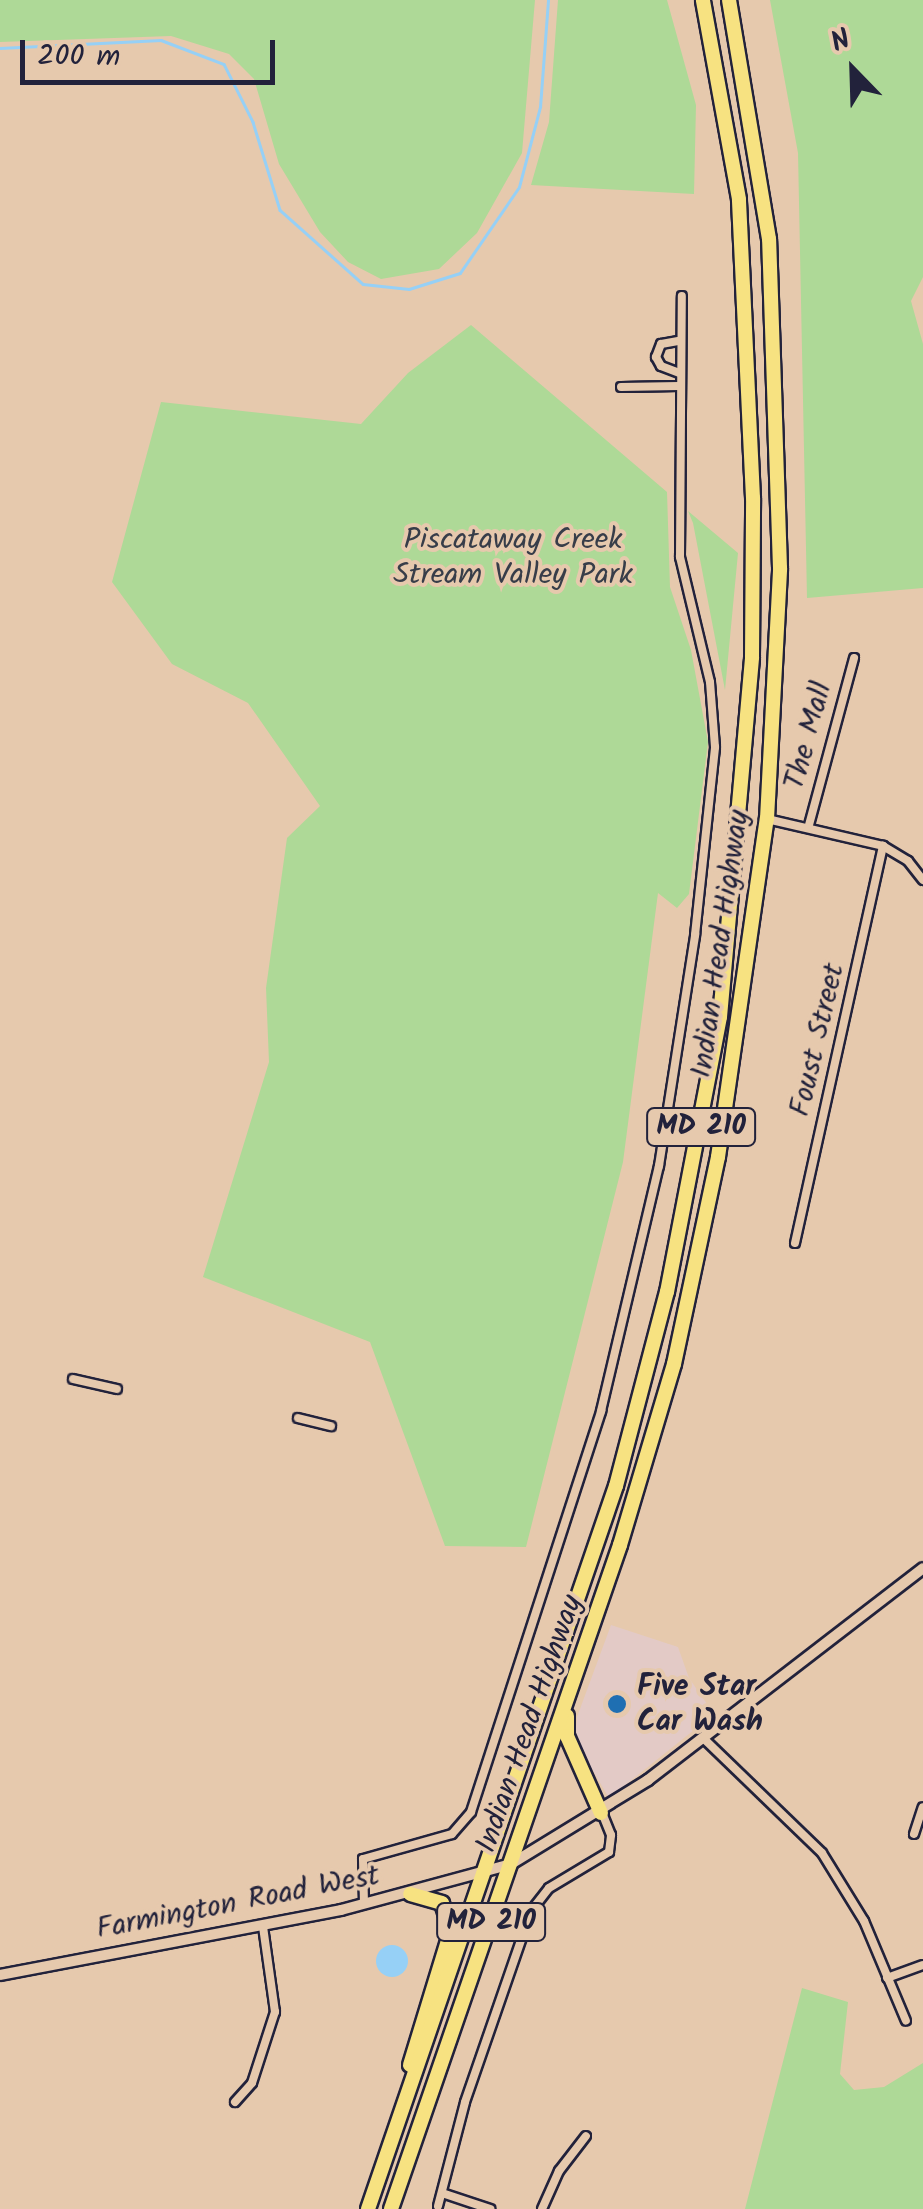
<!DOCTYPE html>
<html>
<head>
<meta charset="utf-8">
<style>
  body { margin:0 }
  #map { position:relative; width:923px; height:2209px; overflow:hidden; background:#e6c9ad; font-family:Kalam,sans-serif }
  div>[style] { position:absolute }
  .built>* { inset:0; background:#e3cac6 }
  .green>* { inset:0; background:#aed997 }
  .water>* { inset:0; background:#96d0f6 }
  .round { border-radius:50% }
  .stream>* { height:2.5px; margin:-1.25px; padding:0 1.25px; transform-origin:1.25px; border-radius:1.25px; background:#96d0f6 }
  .roads { filter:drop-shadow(2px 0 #22223b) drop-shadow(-2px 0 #22223b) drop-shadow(0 2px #22223b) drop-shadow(0 -2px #22223b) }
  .street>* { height:8px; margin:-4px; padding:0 4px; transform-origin:4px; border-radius:4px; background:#e6c9ad }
  .secondary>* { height:10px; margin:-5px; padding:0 5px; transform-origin:5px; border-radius:5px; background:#e6c9ad }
  .highway>* { height:14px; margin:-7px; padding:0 7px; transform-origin:7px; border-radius:7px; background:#f7e281 }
  .dots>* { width:28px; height:28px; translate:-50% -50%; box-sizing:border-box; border:5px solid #e6c9ad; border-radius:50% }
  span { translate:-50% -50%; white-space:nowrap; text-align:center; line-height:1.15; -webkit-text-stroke:8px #e6c9ad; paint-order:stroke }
  .shield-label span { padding:2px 8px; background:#e6c9ad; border:2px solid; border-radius:8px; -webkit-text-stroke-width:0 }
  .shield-label { font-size:28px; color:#22223b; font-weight:700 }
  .park-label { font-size:30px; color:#373d49 }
  .street-label { font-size:30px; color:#22223b }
  .poi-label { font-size:30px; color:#22223b; font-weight:700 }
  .left { translate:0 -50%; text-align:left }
  .north { position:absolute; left:803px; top:20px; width:100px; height:100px; -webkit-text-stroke:8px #e6c9ad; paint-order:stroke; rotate:337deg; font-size:28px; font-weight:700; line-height:40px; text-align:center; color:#22223b }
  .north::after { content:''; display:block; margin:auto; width:35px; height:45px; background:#22223b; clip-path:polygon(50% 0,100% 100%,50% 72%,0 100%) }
  .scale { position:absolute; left:20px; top:40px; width:255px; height:45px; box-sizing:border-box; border:5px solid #22223b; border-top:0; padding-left:12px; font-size:30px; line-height:35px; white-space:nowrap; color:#22223b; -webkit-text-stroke:8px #e6c9ad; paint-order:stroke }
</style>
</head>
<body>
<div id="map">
  <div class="built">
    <i style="clip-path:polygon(611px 1625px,678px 1647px,689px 1678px,714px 1714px,609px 1798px,575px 1740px,577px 1717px)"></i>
  </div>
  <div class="green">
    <i style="clip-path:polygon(0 0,535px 0,522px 153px,477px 233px,439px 269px,381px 279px,348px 262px,320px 232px,279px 164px,254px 79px,229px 54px,171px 36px,0 42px)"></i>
    <i style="clip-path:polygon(558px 0,667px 0,696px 105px,694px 194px,531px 185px,549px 122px)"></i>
    <i style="clip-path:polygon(770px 0,923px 0,923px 277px,911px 301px,923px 344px,923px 588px,807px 598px,798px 153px)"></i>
    <i style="clip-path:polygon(471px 325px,667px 492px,670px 587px,691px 650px,708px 742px,689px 894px,677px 908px,658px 893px,623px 1162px,526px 1547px,445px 1546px,370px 1342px,203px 1277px,269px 1062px,266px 988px,287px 838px,320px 806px,248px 703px,172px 664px,112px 582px,161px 402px,361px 424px,408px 373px)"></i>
    <i style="clip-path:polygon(688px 511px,738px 553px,725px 690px,693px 523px)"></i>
    <i style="clip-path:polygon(802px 1988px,848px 2002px,840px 2074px,854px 2090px,884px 2087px,923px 2063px,923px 2209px,745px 2209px)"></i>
  </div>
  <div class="water">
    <i class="round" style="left:376px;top:1945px;width:32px;height:32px"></i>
  </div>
  <div class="stream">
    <i style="left:0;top:48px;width:161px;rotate:-2.8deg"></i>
    <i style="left:161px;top:40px;width:67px;rotate:20.9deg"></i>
    <i style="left:224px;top:64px;width:65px;rotate:63.4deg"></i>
    <i style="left:253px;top:122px;width:92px;rotate:72.9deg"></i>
    <i style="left:280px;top:210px;width:111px;rotate:41.7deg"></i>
    <i style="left:363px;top:284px;width:46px;rotate:6.2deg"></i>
    <i style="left:409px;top:289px;width:53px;rotate:-17.4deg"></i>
    <i style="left:460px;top:273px;width:104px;rotate:-55.5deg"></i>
    <i style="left:519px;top:187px;width:83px;rotate:-75.3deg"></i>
    <i style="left:540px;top:107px;width:107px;rotate:-85.7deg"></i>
  </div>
  <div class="roads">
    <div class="street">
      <i style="left:678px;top:341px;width:17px;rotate:170deg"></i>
      <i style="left:661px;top:344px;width:14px;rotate:111deg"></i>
      <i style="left:656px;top:357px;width:10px;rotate:61deg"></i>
      <i style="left:661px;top:366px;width:19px;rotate:21deg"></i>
      <i style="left:621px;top:387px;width:58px;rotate:-1deg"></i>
      <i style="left:767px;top:819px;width:119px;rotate:13.1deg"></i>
      <i style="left:883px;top:846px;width:29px;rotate:31deg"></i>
      <i style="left:908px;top:861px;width:24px;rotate:52deg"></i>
      <i style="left:809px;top:825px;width:173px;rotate:-74.9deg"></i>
      <i style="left:795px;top:1243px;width:407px;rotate:-77.5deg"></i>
      <i style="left:73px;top:1379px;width:45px;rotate:12.8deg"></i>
      <i style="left:298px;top:1418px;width:34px;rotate:14deg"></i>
      <i style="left:703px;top:1738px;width:165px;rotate:44deg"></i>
      <i style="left:822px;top:1853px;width:80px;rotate:58.3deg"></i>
      <i style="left:864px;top:1921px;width:108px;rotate:67.2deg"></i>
      <i style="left:914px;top:1834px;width:28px;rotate:-72deg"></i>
      <i style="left:364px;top:1904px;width:45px;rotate:-91.3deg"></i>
      <i style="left:363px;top:1859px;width:92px;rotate:-15.7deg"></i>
      <i style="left:452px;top:1834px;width:29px;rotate:-49deg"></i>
      <i style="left:471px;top:1812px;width:422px;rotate:-72deg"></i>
      <i style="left:601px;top:1411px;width:252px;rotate:-76.7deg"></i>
      <i style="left:659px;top:1166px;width:234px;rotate:-81.1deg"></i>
      <i style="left:695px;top:935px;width:189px;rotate:-83.9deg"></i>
      <i style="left:715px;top:747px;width:65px;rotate:-94.4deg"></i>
      <i style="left:710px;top:682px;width:129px;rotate:-103.5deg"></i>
      <i style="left:680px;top:557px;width:261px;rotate:-89.6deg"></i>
      <i style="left:887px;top:1978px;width:38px;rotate:-20deg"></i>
      <i style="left:235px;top:2102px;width:25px;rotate:-48deg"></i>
      <i style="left:252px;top:2083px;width:75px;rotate:-72.1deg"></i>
      <i style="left:275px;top:2012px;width:86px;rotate:-98deg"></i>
      <i style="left:442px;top:2193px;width:51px;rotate:18.4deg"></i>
      <i style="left:438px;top:2206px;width:107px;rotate:-75.4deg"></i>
      <i style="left:465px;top:2102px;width:202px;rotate:-70.9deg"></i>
      <i style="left:531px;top:1911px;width:29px;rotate:-52deg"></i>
      <i style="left:549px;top:1888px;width:70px;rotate:-31deg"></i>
      <i style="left:609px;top:1852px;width:17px;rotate:-83deg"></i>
      <i style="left:611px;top:1835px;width:24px;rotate:-112deg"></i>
      <i style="left:542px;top:2209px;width:42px;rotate:-65.9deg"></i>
      <i style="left:559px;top:2171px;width:44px;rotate:-52.4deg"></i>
    </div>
    <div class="secondary">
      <i style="left:0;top:1975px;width:347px;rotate:-10.8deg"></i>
      <i style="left:341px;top:1910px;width:176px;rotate:-15.1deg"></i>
      <i style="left:511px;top:1864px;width:161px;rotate:-31.5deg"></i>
      <i style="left:648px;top:1780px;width:347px;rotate:-37.6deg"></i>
    </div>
    <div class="highway">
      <i style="left:567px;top:1716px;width:20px;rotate:90deg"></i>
      <i style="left:567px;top:1736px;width:84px;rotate:66.2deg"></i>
      <i style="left:410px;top:2065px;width:140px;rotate:-73deg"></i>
      <i style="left:451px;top:1931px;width:29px;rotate:-108deg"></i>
      <i style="left:442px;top:1903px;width:33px;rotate:-164deg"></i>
      <i style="left:368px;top:2209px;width:764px;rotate:-71.07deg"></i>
      <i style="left:616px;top:1486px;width:201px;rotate:-75.3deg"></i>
      <i style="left:667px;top:1292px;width:280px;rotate:-79.1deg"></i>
      <i style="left:720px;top:1017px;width:361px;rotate:-84.9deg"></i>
      <i style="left:752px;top:657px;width:159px;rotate:-89.6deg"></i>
      <i style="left:753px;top:498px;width:299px;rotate:-92.7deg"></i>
      <i style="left:739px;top:199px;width:202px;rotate:-100.3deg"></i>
      <i style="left:391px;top:2209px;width:702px;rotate:-70.97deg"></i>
      <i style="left:620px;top:1545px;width:189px;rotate:-73.4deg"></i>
      <i style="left:674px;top:1364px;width:212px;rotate:-78deg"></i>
      <i style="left:718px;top:1157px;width:342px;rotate:-81.8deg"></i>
      <i style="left:767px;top:819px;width:251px;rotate:-87deg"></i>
      <i style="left:780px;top:568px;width:329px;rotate:-91.9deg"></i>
      <i style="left:769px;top:239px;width:242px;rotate:-99.5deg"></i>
    </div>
  </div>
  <div class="dots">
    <i style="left:617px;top:1704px;background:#1f6fb2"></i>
  </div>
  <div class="shield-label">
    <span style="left:701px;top:1127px">MD 210</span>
    <span style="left:491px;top:1922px">MD 210</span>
  </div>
  <div class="park-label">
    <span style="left:513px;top:557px">Piscataway Creek<br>Stream Valley Park</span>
  </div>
  <div class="street-label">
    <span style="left:809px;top:736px;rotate:-75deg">The Mall</span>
    <span style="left:721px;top:944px;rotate:-82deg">Indian Head Highway</span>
    <span style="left:818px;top:1040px;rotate:-77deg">Foust Street</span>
    <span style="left:530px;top:1724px;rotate:-71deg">Indian Head Highway</span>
    <span style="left:238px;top:1903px;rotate:-11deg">Farmington Road West</span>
  </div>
  <div class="poi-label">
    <span class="left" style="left:637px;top:1704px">Five Star<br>Car Wash</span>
  </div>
  <div class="north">N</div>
  <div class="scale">200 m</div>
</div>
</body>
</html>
